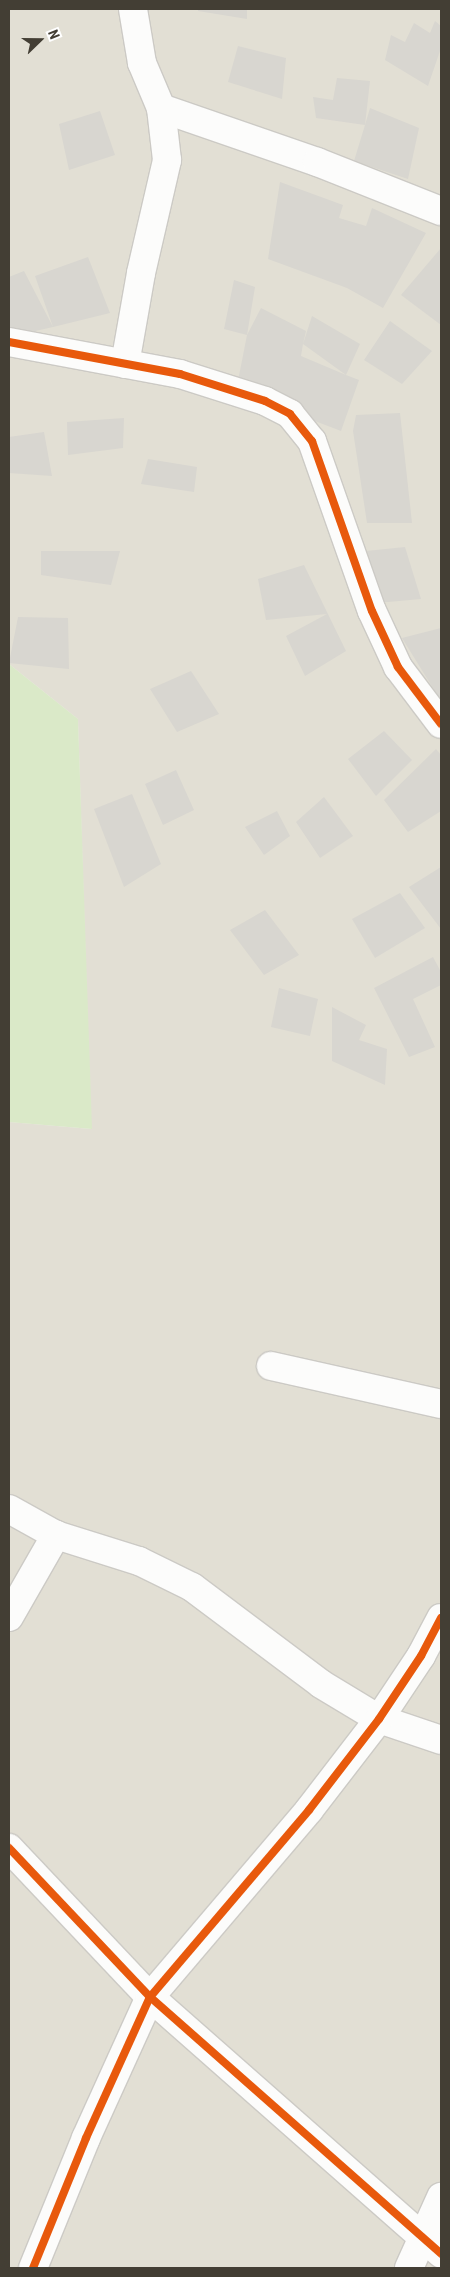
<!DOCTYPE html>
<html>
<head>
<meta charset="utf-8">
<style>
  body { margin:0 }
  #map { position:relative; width:450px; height:2277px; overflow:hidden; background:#eeede7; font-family:"Roboto Condensed",sans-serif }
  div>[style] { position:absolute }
  .residential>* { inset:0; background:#e2dfd4 }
  .green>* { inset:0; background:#dae9c8 }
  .building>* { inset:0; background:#d8d6d0 }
  .roads { filter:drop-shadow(1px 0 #cccac5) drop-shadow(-1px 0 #cccac5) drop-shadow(0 1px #cccac5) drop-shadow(0 -1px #cccac5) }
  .street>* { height:28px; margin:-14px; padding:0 14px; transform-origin:14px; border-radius:14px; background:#fcfcfb }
  .cycleway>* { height:8px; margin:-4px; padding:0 4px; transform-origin:4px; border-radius:4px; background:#e8590c }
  span { translate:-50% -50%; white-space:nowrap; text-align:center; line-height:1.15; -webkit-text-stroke:4px #fff; paint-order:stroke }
  .frame { position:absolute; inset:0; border:10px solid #433e34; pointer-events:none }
  .north { position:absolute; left:15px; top:15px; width:50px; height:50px; -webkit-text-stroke:4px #fff; paint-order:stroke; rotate:68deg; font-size:14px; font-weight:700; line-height:20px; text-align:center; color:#433e34 }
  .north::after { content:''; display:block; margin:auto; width:18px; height:22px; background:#433e34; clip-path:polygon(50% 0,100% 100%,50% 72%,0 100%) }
</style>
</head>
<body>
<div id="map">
  <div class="residential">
    <i style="clip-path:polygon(9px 9px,441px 9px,441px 2268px,9px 2268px,9px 1122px,91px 1129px,78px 719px,9px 664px)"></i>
  </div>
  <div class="green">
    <i style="clip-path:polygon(9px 664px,78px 719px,92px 1129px,9px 1122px)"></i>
  </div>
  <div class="building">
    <i style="clip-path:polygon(198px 9px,247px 9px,247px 19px,198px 11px)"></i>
    <i style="clip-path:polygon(435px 21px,441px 26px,441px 48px,428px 86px,385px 60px,391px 35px,405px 42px,414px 23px,430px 33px)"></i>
    <i style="clip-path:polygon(238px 46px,286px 58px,282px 99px,228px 82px)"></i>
    <i style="clip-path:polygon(337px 78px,370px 81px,365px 125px,370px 108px,419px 128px,408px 179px,354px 161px,365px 125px,316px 118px,313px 97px,333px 100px)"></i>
    <i style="clip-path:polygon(100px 111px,115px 155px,69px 170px,59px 124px)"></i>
    <i style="clip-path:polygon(280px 182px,343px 205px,339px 218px,366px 226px,372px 208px,426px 233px,383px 308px,347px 288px,268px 259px)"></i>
    <i style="clip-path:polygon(441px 248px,441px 325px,401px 295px)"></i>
    <i style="clip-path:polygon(88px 257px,110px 313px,53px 327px,9px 337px,9px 277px,24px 271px,53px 327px,35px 276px)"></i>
    <i style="clip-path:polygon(234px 280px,255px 287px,247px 335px,224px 329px)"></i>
    <i style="clip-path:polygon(evenodd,261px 308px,306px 331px,303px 344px,312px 316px,360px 344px,346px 375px,359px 380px,341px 431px,236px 391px,247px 335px,261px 308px,303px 344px,346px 375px,301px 356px,303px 344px)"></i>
    <i style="clip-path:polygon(390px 321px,432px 351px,402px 384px,364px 360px)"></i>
    <i style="clip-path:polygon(400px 413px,412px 523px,367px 523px,353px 431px,356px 415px)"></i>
    <i style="clip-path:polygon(124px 418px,123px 448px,68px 455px,67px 422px)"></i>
    <i style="clip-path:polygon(44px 432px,52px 476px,9px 473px,9px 437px)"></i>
    <i style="clip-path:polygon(148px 459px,197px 467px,194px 492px,141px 484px)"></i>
    <i style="clip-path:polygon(405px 547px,421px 599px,377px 603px,366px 551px)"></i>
    <i style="clip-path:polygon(41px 551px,120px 551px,111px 585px,41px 575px)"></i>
    <i style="clip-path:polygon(304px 565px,346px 651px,305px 676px,286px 636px,327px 614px,266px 620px,258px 579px)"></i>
    <i style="clip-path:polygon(18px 617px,68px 618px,69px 669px,9px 663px)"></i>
    <i style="clip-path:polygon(441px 628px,441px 701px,402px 638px)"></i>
    <i style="clip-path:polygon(191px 671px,219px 714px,177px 732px,150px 689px)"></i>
    <i style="clip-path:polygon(384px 731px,412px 760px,376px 796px,348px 759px)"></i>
    <i style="clip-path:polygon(436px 749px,441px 755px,441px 811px,408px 832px,384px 800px)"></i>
    <i style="clip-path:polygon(176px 770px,194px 810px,163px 825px,145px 784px)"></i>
    <i style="clip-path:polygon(132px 794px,161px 864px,124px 887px,94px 809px)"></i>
    <i style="clip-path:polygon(324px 797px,353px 836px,320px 858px,296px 822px)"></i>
    <i style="clip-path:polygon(277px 811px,290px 836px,264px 855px,245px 827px)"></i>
    <i style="clip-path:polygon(441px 867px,441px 929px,409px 887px)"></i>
    <i style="clip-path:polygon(400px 893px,425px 928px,375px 958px,352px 919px)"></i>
    <i style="clip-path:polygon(265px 910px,299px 955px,264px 975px,230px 930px)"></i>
    <i style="clip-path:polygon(433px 957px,441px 972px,441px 985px,413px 999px,435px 1047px,409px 1057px,374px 988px)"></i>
    <i style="clip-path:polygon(279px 988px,318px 999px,310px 1036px,271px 1027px)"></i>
    <i style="clip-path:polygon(332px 1007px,366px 1025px,359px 1040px,387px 1049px,385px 1085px,332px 1061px)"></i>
  </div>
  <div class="roads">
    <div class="street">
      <i style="left:161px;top:108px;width:165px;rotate:19.1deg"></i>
      <i style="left:317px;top:162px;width:133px;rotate:21.6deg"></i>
      <i style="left:9px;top:342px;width:174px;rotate:10.6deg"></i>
      <i style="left:180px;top:374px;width:89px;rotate:17.6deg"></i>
      <i style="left:265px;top:401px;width:28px;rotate:27deg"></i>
      <i style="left:290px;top:414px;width:35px;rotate:51deg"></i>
      <i style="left:312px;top:441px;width:180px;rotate:70.6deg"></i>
      <i style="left:372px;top:611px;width:62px;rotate:65.1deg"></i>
      <i style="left:398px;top:667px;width:71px;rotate:53deg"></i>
      <i style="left:125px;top:364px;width:92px;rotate:-80deg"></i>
      <i style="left:141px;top:273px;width:116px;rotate:-77deg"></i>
      <i style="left:167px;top:160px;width:52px;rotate:-96.6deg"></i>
      <i style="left:161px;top:108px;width:49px;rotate:-112.9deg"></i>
      <i style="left:142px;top:63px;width:55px;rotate:-99.5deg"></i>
      <i style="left:271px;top:1366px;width:174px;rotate:12.6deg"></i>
      <i style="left:9px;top:1509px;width:54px;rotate:29deg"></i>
      <i style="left:56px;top:1535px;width:87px;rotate:17.4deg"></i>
      <i style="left:139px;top:1561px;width:59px;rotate:26.1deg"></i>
      <i style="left:192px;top:1587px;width:161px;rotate:36.9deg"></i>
      <i style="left:321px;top:1684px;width:68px;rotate:31.1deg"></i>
      <i style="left:379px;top:1719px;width:65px;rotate:18.7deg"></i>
      <i style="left:9px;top:1617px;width:95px;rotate:-60.2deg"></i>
      <i style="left:9px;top:1848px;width:205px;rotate:46.6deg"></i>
      <i style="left:150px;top:1997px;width:388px;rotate:41.4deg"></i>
      <i style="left:33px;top:2268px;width:140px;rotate:-67.8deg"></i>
      <i style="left:86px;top:2138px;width:155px;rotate:-65.6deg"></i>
      <i style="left:150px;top:1997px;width:245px;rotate:-49.6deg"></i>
      <i style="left:309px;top:1810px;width:115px;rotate:-52.4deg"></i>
      <i style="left:379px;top:1719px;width:76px;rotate:-56.3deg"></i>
      <i style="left:421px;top:1656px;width:43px;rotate:-62.2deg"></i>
      <i style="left:409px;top:2268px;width:78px;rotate:-65.7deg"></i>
    </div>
  </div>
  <div class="cycleway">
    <i style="left:9px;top:342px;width:174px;rotate:10.6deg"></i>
    <i style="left:180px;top:374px;width:89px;rotate:17.6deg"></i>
    <i style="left:265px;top:401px;width:28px;rotate:27deg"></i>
    <i style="left:290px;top:414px;width:35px;rotate:51deg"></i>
    <i style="left:312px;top:441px;width:180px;rotate:70.6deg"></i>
    <i style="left:372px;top:611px;width:62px;rotate:65.1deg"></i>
    <i style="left:398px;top:667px;width:71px;rotate:53deg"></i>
    <i style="left:9px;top:1848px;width:205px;rotate:46.6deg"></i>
    <i style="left:150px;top:1997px;width:388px;rotate:41.4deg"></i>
    <i style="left:33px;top:2268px;width:140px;rotate:-67.8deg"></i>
    <i style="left:86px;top:2138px;width:155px;rotate:-65.6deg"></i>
    <i style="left:150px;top:1997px;width:245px;rotate:-49.6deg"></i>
    <i style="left:309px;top:1810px;width:115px;rotate:-52.4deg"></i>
    <i style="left:379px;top:1719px;width:76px;rotate:-56.3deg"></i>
    <i style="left:421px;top:1656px;width:43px;rotate:-62.2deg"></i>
  </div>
  <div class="frame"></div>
  <div class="north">N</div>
</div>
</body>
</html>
